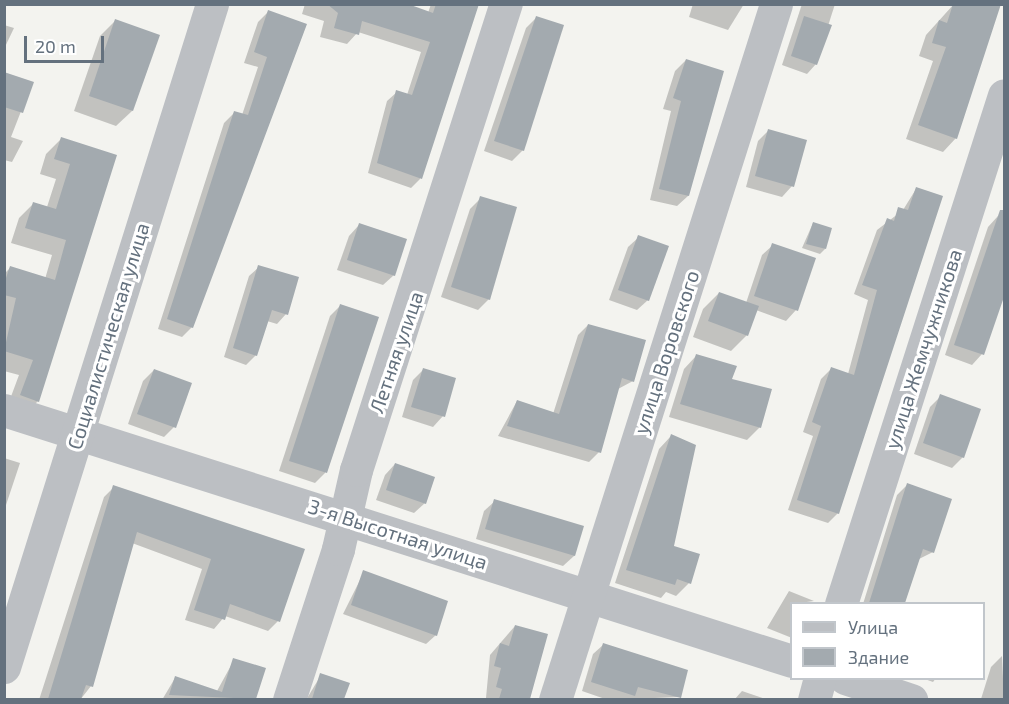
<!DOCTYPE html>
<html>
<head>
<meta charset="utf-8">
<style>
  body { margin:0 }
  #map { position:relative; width:1009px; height:704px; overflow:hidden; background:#f3f3ef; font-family:"Exo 2",sans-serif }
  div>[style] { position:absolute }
  .shadow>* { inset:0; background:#0003 }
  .building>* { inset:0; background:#a3aaaf }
  .minor>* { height:33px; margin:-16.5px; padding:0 16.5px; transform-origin:16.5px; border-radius:16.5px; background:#bcbfc3 }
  span { translate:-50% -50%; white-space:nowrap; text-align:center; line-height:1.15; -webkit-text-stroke:6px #fff; paint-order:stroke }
  .street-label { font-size:20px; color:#64717e }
  .frame { position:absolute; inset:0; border:6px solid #64717e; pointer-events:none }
  .legend { position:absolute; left:790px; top:602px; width:195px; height:78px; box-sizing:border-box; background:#fff; border:2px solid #c1c6cb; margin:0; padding:8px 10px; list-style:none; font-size:18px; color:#64717e }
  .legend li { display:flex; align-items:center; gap:12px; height:30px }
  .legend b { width:30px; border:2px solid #c1c6cb }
  .scale { position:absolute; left:24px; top:36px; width:80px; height:27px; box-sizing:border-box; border:3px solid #64717e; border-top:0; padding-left:8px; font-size:18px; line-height:21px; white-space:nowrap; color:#64717e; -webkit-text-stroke:4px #fff; paint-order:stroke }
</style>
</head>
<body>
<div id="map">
  <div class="shadow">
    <i style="clip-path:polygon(305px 4px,404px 4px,428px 13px,431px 4px,475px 4px,420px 179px,411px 188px,368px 173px,387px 101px,397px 92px,407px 95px,421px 52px,358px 32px,347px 44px,320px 37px,324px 21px,302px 14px)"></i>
    <i style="clip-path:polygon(693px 4px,744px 4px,728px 30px,689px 17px)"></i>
    <i style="clip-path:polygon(802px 4px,835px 4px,816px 64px,807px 74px,782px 65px)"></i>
    <i style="clip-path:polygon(954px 4px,956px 138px,943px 152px,906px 139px,933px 61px,919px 56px,926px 35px)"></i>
    <i style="clip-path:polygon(268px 12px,306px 25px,192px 327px,182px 337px,158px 329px,224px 123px,234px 113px,242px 115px,258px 67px,244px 63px,258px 22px)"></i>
    <i style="clip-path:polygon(537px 17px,523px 150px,512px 161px,484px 151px,526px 28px)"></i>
    <i style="clip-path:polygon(116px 20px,132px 111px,116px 126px,74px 111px,100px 36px)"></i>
    <i style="clip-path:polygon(4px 25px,14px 28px,4px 49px)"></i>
    <i style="clip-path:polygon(686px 60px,688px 196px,677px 206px,650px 200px,671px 111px,663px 109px,675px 71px)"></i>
    <i style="clip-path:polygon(4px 73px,32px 83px,11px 137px,23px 141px,12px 162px,4px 160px)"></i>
    <i style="clip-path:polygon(768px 131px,792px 186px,782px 197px,746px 187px,758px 141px)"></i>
    <i style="clip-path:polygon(61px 139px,115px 156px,38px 401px,23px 416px,6px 410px,19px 375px,4px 371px,4px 274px,10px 268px,45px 279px,52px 255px,11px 243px,19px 218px,34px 203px,47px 207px,56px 179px,40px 174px,46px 154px)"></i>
    <i style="clip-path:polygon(916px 189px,838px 513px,828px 523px,788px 510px,813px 436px,803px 432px,821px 379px,831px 369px,848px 374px,868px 300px,854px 294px,877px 230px,903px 210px)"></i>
    <i style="clip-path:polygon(481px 198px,489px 299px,478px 310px,441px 297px,470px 209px)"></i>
    <i style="clip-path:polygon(998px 216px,982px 354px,972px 365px,945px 355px,988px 227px)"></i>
    <i style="clip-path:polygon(813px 223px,825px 249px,820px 254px,802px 248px)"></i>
    <i style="clip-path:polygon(359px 225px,394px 275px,383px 285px,337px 270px,349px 236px)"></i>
    <i style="clip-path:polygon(639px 237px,648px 300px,637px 310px,609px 300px,628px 247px)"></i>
    <i style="clip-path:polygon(773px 245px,796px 310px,786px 321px,756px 310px,747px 335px,731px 351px,693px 337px,703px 309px,719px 293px,746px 303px,762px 255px)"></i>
    <i style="clip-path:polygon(259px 267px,286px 314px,277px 324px,267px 321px,256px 355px,246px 365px,224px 357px,249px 276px)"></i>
    <i style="clip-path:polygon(340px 306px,377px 318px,325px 473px,315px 483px,279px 471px,330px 316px)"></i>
    <i style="clip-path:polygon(588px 325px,633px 381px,618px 389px,599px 452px,589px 462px,498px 436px,517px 401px,553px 414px,578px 335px)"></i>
    <i style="clip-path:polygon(696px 356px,730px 380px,760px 427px,747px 440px,669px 417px,684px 369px)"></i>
    <i style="clip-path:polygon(424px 369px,443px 416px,433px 427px,402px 417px,413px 380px)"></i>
    <i style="clip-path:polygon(154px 370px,174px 427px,164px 437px,128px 424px,143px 381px)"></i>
    <i style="clip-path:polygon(941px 396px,963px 457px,952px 468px,914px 454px,930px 407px)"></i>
    <i style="clip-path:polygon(671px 436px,672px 547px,689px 583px,676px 596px,666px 592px,661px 598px,615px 583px,659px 449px)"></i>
    <i style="clip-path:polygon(4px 458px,20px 463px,4px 511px)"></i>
    <i style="clip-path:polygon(395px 464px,425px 503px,414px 513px,376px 500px,385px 475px)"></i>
    <i style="clip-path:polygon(907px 485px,933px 552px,917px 560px,904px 604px,863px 604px,897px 495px)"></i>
    <i style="clip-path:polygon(114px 487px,303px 550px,278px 621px,268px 631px,225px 616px,214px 629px,185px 620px,202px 569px,132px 543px,91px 686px,80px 700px,39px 700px,104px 497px)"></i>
    <i style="clip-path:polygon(495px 501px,582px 527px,574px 556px,563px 566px,476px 539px,484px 511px)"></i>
    <i style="clip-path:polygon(364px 572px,436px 635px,426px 644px,343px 614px)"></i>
    <i style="clip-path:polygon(789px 591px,814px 601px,792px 604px,792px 638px,767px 628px)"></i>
    <i style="clip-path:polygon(515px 626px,528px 698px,486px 698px,490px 655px)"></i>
    <i style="clip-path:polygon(603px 645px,679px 697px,608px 700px,582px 691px,593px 654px)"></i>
    <i style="clip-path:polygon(1002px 656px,1004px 700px,981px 699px,991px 667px)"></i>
    <i style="clip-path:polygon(234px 660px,264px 669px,254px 700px,162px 700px,175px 678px,217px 691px)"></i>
    <i style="clip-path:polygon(321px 675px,348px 683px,343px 700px,306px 700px)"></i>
    <i style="clip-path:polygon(922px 678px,936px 678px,933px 682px)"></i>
    <i style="clip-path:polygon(742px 691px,768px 700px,734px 700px)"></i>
  </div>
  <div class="building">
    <i style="clip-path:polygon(327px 4px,408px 4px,433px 13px,436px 4px,479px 4px,422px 179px,377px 163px,396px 90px,412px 95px,430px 42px,362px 21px,359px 35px,334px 28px,338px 13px)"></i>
    <i style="clip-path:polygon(953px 4px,1001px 4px,957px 139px,918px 125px,946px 47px,932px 43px,939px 20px,947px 23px)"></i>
    <i style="clip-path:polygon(268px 10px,307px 24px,193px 328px,167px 319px,234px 111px,248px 115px,267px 57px,254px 52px)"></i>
    <i style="clip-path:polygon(536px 16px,564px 25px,524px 151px,494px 141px)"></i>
    <i style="clip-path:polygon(804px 16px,832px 25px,817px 65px,791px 56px)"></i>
    <i style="clip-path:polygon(115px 19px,160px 35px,133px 111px,89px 96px)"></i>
    <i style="clip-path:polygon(686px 59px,724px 71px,689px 196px,659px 189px,681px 101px,673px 98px)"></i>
    <i style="clip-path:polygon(4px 72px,34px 82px,23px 113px,4px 107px)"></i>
    <i style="clip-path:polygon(768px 129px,807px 140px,794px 187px,755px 176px)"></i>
    <i style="clip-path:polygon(61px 137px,117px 155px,39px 402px,20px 395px,33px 360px,4px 351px,16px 298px,4px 295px,4px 284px,10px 266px,55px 280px,66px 240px,25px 228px,33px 202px,56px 209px,70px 164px,54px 159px)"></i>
    <i style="clip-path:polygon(916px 187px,943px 196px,839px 514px,797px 500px,821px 426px,812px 422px,831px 367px,854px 375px,877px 290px,862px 285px,887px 218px,894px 221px,898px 207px,908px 210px)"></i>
    <i style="clip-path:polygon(480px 196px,517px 207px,490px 300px,451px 287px)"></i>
    <i style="clip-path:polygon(1000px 210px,1005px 210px,1005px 294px,984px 355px,954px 345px)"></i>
    <i style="clip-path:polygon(813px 222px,832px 228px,826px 249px,806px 244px)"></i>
    <i style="clip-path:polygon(359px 223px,407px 239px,395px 276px,347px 260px)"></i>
    <i style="clip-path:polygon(638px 235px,669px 246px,649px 301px,618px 290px)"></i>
    <i style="clip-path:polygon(772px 243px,816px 258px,798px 311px,754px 296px)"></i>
    <i style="clip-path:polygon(258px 265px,299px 277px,288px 315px,272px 310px,257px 356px,233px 348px)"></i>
    <i style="clip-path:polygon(719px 292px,759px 306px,748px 336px,708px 321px)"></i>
    <i style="clip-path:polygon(340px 304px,379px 317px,327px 473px,289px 461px)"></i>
    <i style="clip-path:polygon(588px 324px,646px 340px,634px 382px,622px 378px,601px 453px,507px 426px,517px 400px,559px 414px)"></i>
    <i style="clip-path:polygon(696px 354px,737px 366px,732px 379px,772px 389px,761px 428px,680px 404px)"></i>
    <i style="clip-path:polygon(423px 368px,456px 378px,445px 417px,411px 407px)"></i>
    <i style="clip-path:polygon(154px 369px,192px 383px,176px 428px,137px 414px)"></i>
    <i style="clip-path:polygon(940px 394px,981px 409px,964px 458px,923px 443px)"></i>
    <i style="clip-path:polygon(671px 434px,696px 445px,674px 546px,700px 554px,691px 584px,677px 579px,675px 585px,626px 570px)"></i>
    <i style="clip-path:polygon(395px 463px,435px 477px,426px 504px,386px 490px)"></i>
    <i style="clip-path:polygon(907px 483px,952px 499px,934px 553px,923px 549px,905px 603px,869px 603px)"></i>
    <i style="clip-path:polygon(113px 485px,305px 549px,280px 622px,230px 604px,225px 620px,194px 610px,211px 559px,137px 532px,93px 687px,86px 685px,81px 699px,48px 699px)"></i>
    <i style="clip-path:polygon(494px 499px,584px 526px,575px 556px,485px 529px)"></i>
    <i style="clip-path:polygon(363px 570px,448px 601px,437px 636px,351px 605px)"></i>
    <i style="clip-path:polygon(515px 625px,548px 634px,530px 699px,499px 699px,502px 689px,496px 687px,501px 668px,494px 666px,500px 643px,509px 646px)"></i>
    <i style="clip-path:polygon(603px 643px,688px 670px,681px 698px,638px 687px,635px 696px,591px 682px)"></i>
    <i style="clip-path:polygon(233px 658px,266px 668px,256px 699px,169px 695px,175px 676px,222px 692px)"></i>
    <i style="clip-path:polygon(320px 673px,350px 683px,344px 699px,312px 699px)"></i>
  </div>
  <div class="minor">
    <i style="left:4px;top:410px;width:827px;rotate:17.67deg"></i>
    <i style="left:841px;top:604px;width:534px;rotate:-72.24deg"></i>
    <i style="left:4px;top:667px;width:695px;rotate:-72.58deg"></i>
    <i style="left:845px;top:678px;width:70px;rotate:18.4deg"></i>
    <i style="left:289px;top:700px;width:159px;rotate:-72deg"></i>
    <i style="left:338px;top:549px;width:81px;rotate:-77.2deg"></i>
    <i style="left:356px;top:470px;width:490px;rotate:-72.2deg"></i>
    <i style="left:555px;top:700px;width:730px;rotate:-72.38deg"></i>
    <i style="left:814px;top:700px;width:23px;rotate:-75deg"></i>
  </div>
  <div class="street-label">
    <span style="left:108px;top:336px;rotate:-73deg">Социалистическая улица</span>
    <span style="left:923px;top:349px;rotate:-72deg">улица Жемчужникова</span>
    <span style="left:396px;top:352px;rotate:-71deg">Летняя улица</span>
    <span style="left:666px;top:352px;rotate:-72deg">улица Воровского</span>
    <span style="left:398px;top:534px;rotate:18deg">3-я Высотная улица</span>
  </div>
  <div class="frame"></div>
  <ul class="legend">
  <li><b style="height:8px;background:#bcbfc3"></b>Улица</li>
  <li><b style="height:16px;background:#a3aaaf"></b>Здание</li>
  </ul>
  <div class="scale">20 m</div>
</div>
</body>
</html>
